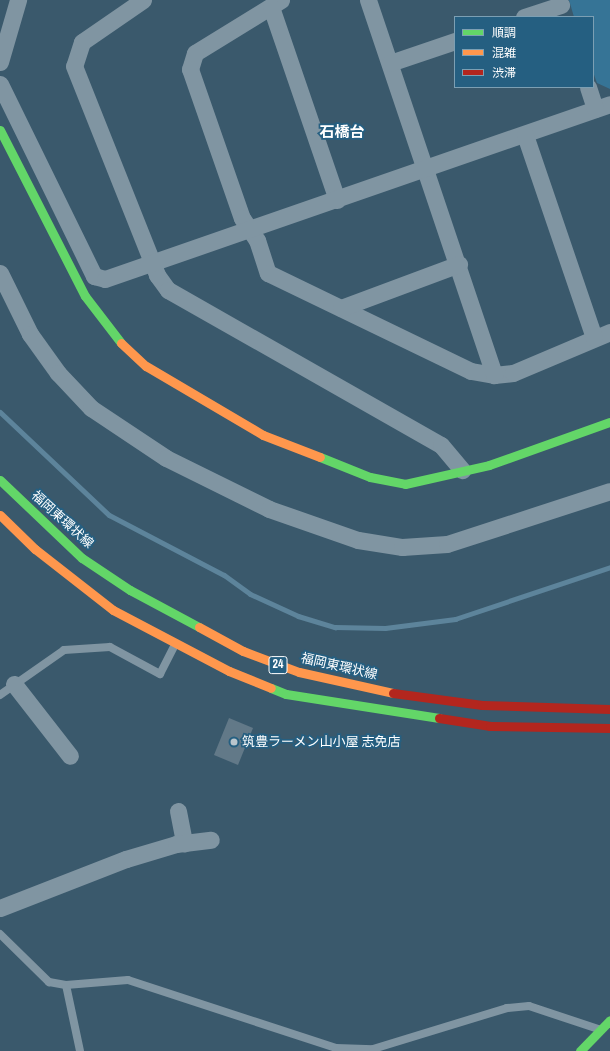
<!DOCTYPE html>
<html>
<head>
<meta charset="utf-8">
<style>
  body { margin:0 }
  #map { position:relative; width:610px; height:1051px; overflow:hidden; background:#3a596c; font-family:"Archivo Narrow","Noto Sans JP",sans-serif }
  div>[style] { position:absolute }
  .green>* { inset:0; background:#367496 }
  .stream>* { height:5px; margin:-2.5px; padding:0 2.5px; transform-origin:2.5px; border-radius:2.5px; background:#5d849b }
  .building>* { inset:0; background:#627988 }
  .lane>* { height:8px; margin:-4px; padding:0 4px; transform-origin:4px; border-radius:4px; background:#8095a2 }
  .street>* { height:17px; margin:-8.5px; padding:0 8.5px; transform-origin:8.5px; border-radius:8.5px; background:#8095a2 }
  .fast>* { height:9px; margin:-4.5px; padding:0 4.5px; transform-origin:4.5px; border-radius:4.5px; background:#63d668 }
  .slow>* { height:9px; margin:-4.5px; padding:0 4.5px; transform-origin:4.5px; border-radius:4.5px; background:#ff974d }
  .jam>* { height:9px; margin:-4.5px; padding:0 4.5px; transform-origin:4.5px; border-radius:4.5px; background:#b3261e }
  .dots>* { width:11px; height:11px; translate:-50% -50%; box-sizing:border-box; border:2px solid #255f81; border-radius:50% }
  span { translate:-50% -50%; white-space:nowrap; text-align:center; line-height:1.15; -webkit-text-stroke:3.5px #255f81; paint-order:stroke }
  .shield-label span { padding:1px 3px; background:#255f81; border:1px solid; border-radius:3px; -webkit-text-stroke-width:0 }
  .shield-label { font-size:12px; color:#fff; font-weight:700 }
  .street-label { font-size:13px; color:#fff }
  .poi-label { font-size:13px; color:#fff }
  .left { translate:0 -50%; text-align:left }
  .quarter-label { font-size:15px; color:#fff; font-weight:700 }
  .legend { position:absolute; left:454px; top:16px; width:140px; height:72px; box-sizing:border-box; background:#255f81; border:1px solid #7c9fb3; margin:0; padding:5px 7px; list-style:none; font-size:12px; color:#fff }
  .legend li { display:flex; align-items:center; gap:8px; height:20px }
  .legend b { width:20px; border:1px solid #7c9fb3 }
</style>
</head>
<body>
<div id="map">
  <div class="green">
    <i style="clip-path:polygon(569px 0,610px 0,610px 89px,597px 83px,593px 72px,593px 17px,574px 17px)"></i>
  </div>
  <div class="stream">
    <i style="left:0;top:412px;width:150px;rotate:43.4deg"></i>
    <i style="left:109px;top:515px;width:130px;rotate:27.6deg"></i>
    <i style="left:224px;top:575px;width:32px;rotate:36deg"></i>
    <i style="left:250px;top:594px;width:53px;rotate:24.6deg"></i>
    <i style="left:298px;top:616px;width:39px;rotate:17deg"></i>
    <i style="left:335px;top:627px;width:50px;rotate:1.1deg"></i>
    <i style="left:385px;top:628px;width:71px;rotate:-7.3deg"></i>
    <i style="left:455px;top:619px;width:163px;rotate:-18.5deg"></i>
  </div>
  <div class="building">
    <i style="clip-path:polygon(229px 718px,253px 728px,238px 765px,214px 755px)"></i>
  </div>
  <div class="lane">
    <i style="left:0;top:695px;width:78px;rotate:-35.1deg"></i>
    <i style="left:64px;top:650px;width:46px;rotate:-3.7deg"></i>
    <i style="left:110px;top:647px;width:57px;rotate:28.4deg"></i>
    <i style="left:160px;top:674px;width:33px;rotate:-63deg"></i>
    <i style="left:0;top:934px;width:69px;rotate:44.4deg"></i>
    <i style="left:49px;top:982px;width:17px;rotate:10deg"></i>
    <i style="left:66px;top:985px;width:62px;rotate:-4.6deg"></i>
    <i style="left:128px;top:980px;width:219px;rotate:18.1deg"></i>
    <i style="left:336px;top:1048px;width:37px;rotate:2deg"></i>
    <i style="left:373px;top:1049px;width:140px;rotate:-17deg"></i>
    <i style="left:507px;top:1008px;width:22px;rotate:-5deg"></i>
    <i style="left:529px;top:1006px;width:73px;rotate:18.4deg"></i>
    <i style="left:66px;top:985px;width:67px;rotate:78deg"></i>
  </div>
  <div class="street">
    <i style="left:143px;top:0;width:74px;rotate:145.5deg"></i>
    <i style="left:82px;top:42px;width:25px;rotate:108deg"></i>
    <i style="left:74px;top:66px;width:225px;rotate:68.3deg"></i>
    <i style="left:157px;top:275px;width:19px;rotate:54deg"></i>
    <i style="left:168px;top:290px;width:314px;rotate:29.6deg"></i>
    <i style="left:441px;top:445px;width:33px;rotate:50deg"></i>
    <i style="left:281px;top:0;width:101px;rotate:148.4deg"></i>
    <i style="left:195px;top:53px;width:17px;rotate:107deg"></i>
    <i style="left:190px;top:69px;width:158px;rotate:70.8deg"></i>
    <i style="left:242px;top:218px;width:27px;rotate:56deg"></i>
    <i style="left:257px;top:240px;width:35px;rotate:72deg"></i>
    <i style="left:268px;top:273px;width:225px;rotate:25.8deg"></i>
    <i style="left:471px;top:371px;width:23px;rotate:10deg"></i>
    <i style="left:494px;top:375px;width:19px;rotate:-6deg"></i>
    <i style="left:513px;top:373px;width:105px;rotate:-22.9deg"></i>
    <i style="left:368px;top:0;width:396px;rotate:71.4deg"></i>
    <i style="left:271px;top:7px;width:204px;rotate:71.1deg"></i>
    <i style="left:524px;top:17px;width:39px;rotate:-18deg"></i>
    <i style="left:0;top:62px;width:65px;rotate:-73.8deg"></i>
    <i style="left:390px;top:63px;width:69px;rotate:-18.7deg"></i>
    <i style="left:0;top:84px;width:214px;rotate:63.9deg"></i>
    <i style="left:94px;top:276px;width:11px;rotate:15deg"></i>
    <i style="left:105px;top:279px;width:534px;rotate:-19.11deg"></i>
    <i style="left:588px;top:87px;width:23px;rotate:72deg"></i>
    <i style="left:525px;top:135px;width:214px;rotate:71.2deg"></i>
    <i style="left:0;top:273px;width:68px;rotate:63.8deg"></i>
    <i style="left:30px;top:334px;width:48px;rotate:54.3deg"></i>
    <i style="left:58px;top:373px;width:48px;rotate:46.7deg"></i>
    <i style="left:91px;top:408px;width:90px;rotate:33.7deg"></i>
    <i style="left:166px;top:458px;width:115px;rotate:26.3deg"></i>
    <i style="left:269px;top:509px;width:94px;rotate:19.2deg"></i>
    <i style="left:358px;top:540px;width:45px;rotate:9deg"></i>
    <i style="left:402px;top:547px;width:45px;rotate:-3.8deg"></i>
    <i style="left:447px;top:544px;width:171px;rotate:-18deg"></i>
    <i style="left:341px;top:308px;width:126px;rotate:-20.4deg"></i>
    <i style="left:14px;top:684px;width:91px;rotate:52.1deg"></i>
    <i style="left:178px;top:811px;width:33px;rotate:79deg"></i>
    <i style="left:0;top:908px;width:135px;rotate:-21.3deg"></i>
    <i style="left:126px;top:859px;width:52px;rotate:-16.7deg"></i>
    <i style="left:176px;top:844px;width:35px;rotate:-7deg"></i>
  </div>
  <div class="fast">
    <i style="left:0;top:130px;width:186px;rotate:62.9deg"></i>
    <i style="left:85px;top:296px;width:59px;rotate:52.5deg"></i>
    <i style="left:320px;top:457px;width:54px;rotate:21.8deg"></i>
    <i style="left:370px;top:477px;width:36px;rotate:11deg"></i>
    <i style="left:405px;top:484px;width:86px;rotate:-12.7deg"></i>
    <i style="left:489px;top:465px;width:128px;rotate:-19.6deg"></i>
    <i style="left:0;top:480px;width:113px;rotate:43.6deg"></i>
    <i style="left:82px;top:558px;width:58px;rotate:33.7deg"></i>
    <i style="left:130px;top:590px;width:78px;rotate:28.2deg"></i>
    <i style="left:271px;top:688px;width:16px;rotate:22deg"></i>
    <i style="left:286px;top:694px;width:155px;rotate:8.9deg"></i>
    <i style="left:580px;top:1051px;width:43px;rotate:-45.9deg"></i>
  </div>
  <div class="slow">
    <i style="left:121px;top:343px;width:34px;rotate:43deg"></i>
    <i style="left:146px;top:366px;width:136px;rotate:30.5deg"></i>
    <i style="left:263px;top:435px;width:61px;rotate:21.1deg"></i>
    <i style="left:0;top:515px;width:49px;rotate:44.2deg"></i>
    <i style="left:35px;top:549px;width:99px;rotate:38deg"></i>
    <i style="left:113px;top:610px;width:131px;rotate:27.7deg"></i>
    <i style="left:229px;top:671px;width:45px;rotate:22deg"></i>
    <i style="left:199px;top:627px;width:50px;rotate:28.6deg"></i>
    <i style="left:243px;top:651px;width:60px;rotate:20.6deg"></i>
    <i style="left:299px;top:672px;width:96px;rotate:12.6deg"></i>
  </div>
  <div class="jam">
    <i style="left:393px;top:693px;width:90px;rotate:7.7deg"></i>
    <i style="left:482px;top:705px;width:128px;rotate:1.8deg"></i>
    <i style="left:439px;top:718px;width:52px;rotate:8.9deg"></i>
    <i style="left:490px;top:726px;width:120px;rotate:1deg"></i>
  </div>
  <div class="dots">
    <i style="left:234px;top:742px;background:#bac5cc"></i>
  </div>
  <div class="shield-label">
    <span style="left:278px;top:665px">24</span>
  </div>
  <div class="street-label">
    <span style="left:62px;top:520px;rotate:42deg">福岡東環状線</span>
    <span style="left:339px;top:667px;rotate:13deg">福岡東環状線</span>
  </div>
  <div class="poi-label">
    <span class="left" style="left:242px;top:742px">筑豊ラーメン山小屋 志免店</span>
  </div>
  <div class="quarter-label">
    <span style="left:342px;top:132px">石橋台</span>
  </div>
  <ul class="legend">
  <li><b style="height:5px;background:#63d668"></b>順調</li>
  <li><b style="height:5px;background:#ff974d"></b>混雑</li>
  <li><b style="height:5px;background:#b3261e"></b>渋滞</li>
  </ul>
</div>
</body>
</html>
